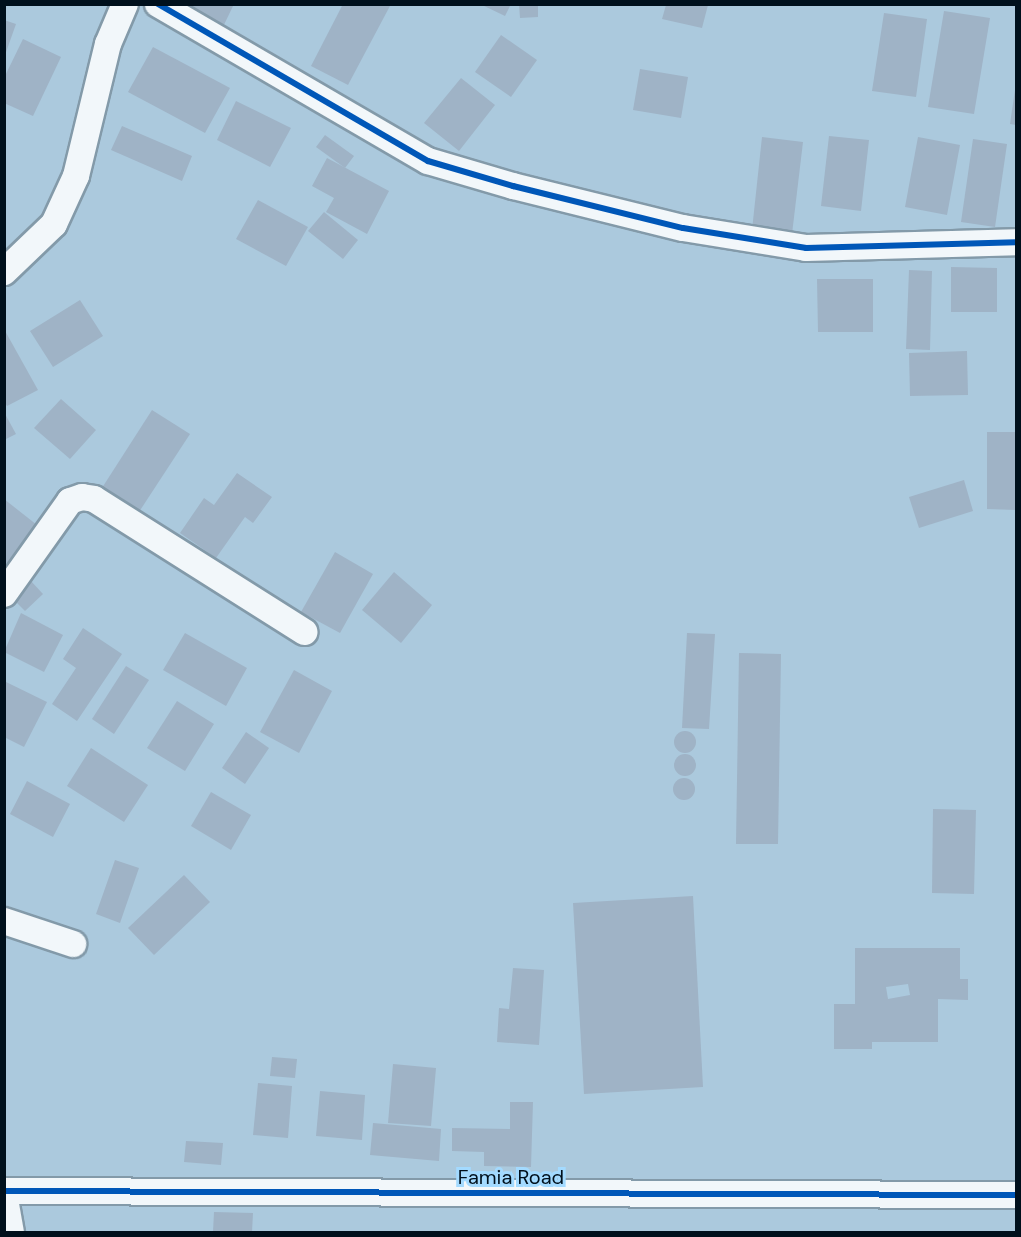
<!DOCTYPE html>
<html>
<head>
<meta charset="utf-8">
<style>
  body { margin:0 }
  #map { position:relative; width:1021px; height:1237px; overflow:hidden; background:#abc9dd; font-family:"DM Sans",sans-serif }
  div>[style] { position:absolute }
  .building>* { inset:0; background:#9fb3c6 }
  .round { border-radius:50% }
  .roads { filter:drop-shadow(2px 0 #839aa9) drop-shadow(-2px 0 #839aa9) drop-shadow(0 2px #839aa9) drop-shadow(0 -2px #839aa9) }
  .street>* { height:26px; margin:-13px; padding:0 13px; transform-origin:13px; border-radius:13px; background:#f2f7fa }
  .cycleway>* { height:6px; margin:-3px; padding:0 3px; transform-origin:3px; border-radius:3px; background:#0057b8 }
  span { translate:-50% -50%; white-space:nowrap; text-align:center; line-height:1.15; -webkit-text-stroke:6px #a3daff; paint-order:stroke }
  .street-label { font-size:20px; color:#00101c }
  .frame { position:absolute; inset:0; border:6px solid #00101c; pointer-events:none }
</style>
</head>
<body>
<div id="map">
  <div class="building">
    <i style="clip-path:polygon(165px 4px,234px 4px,221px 31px)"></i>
    <i style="clip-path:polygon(343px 4px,391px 4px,348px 85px,311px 66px)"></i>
    <i style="clip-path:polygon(480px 4px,511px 4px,505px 16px)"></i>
    <i style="clip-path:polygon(519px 4px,538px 4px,538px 17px,520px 18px)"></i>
    <i style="clip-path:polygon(666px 5px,708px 5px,702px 28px,662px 19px)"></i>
    <i style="clip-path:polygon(944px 11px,990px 18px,974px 114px,928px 107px)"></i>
    <i style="clip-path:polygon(884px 13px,927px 19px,916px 97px,872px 91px)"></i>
    <i style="clip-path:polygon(4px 20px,16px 24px,5px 55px,4px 55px)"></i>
    <i style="clip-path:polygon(501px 35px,537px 60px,511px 97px,475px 72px)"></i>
    <i style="clip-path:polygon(23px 39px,61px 57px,33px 116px,4px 103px,4px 78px)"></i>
    <i style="clip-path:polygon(153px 47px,230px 88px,205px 133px,128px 92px)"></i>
    <i style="clip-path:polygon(640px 69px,688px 77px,681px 118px,633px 110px)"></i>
    <i style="clip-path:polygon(461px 78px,495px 105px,459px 151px,424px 123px)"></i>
    <i style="clip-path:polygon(1016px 83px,1016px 125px,1010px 124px)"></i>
    <i style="clip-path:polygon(236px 101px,291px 128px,270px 167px,217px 140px)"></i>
    <i style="clip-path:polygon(122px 126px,192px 156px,182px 181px,111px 150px)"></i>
    <i style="clip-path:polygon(325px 135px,354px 156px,345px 168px,316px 147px)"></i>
    <i style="clip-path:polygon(829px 136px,869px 140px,861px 211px,821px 206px)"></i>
    <i style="clip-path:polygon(762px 137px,803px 142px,792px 234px,752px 230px)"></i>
    <i style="clip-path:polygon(918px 137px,960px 145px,947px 215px,905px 207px)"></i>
    <i style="clip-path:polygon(973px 139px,1007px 144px,995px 227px,961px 222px)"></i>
    <i style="clip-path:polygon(327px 158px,389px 191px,367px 234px,326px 212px,334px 198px,312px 186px)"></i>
    <i style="clip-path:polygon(258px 200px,308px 227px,286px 266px,236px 239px)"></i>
    <i style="clip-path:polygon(324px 212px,358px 240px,343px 259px,308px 231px)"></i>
    <i style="clip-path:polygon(951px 267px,997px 268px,997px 312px,951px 312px)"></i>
    <i style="clip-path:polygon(909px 270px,932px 271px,930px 350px,906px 349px)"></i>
    <i style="clip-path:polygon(817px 279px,873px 279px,873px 332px,818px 332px)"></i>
    <i style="clip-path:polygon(80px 300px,103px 336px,53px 367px,30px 331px)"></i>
    <i style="clip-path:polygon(4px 329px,38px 390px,7px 406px,4px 401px)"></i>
    <i style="clip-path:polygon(967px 351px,968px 395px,910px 396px,909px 353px)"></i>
    <i style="clip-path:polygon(61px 399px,96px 430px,70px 459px,34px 428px)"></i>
    <i style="clip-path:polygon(152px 410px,190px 434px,137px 515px,100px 491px)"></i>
    <i style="clip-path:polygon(4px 412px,16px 434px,4px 440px)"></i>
    <i style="clip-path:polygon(987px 432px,1016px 432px,1016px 510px,987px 509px)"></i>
    <i style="clip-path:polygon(237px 473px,272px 497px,253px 523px,245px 517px,216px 558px,180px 533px,204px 498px,214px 505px)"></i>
    <i style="clip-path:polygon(964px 480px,973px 511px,919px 528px,909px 497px)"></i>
    <i style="clip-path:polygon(4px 499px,37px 525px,7px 563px,4px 562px)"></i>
    <i style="clip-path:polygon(335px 552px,373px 574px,340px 633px,301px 612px)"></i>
    <i style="clip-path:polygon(394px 572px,432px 605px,401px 643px,362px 610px)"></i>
    <i style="clip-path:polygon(30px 580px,43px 594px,25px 611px,12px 598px)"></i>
    <i style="clip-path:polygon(21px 613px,63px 635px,44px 672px,4px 652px)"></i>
    <i style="clip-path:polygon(83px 628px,122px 654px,77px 721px,52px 704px,76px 668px,63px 659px)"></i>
    <i style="clip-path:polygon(185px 633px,247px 668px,226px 706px,163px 670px)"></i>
    <i style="clip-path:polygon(687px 633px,715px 634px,709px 729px,682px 728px)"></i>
    <i style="clip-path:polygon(739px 653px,781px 654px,778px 844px,736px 844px)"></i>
    <i style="clip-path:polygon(126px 666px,149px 680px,114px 734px,92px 719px)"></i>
    <i style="clip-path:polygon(294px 670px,332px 691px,299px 753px,260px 732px)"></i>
    <i style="clip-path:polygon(4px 681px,47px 702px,24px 747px,4px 737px)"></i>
    <i style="clip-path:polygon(177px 701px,214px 724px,185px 771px,147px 748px)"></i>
    <i class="round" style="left:674px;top:731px;width:22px;height:22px"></i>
    <i style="clip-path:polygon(246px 732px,269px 748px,245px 784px,222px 768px)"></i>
    <i style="clip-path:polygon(91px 748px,148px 785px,124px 822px,67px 786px)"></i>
    <i class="round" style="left:674px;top:754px;width:22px;height:22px"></i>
    <i class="round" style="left:673px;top:778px;width:22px;height:22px"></i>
    <i style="clip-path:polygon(27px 781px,70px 804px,53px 837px,10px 814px)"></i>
    <i style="clip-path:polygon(211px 792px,251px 815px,231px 850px,191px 826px)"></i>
    <i style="clip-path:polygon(933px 809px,976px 810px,974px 894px,932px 893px)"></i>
    <i style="clip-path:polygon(115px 860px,139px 868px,120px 923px,96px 914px)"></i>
    <i style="clip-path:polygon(184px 875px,210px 902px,154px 955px,128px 928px)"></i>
    <i style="clip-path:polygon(693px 896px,703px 1087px,584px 1094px,573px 903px)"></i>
    <i style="clip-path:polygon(evenodd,855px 948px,960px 948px,960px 979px,968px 979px,968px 1000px,938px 999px,938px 1042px,872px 1042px,872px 1049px,834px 1049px,834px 1004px,855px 1004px,855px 948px,908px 984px,910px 995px,888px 999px,886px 987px,908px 984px)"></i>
    <i style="clip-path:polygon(513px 968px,544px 970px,539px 1045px,497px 1042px,499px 1008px,509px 1009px)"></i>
    <i style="clip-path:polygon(272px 1057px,297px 1059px,295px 1078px,270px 1076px)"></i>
    <i style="clip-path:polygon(393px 1064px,436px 1068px,431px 1126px,388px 1123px)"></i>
    <i style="clip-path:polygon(258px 1083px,292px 1086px,288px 1138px,253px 1135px)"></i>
    <i style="clip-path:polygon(320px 1091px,365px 1095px,362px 1140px,316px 1136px)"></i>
    <i style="clip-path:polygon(510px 1102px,533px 1102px,531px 1167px,484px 1166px,484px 1152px,452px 1151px,452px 1128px,510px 1129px)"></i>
    <i style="clip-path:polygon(373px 1123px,441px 1129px,439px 1161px,370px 1155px)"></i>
    <i style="clip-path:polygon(186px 1141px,223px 1143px,221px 1165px,184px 1162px)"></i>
    <i style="clip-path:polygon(214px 1212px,253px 1213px,252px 1232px,213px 1232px)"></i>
  </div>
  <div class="roads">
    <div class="street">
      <i style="left:158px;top:4px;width:312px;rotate:30.2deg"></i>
      <i style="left:428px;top:161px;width:89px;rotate:16.4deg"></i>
      <i style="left:513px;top:186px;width:175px;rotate:13.9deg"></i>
      <i style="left:683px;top:228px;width:125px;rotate:9.2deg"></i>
      <i style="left:806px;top:248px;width:210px;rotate:-1.6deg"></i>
      <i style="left:4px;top:272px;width:69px;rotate:-43.8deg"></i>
      <i style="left:54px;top:224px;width:53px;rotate:-65.4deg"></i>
      <i style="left:76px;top:176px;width:136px;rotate:-76.4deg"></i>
      <i style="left:108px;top:44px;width:43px;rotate:-67deg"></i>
      <i style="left:4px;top:594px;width:114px;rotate:-54.6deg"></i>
      <i style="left:70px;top:501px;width:13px;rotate:-18deg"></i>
      <i style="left:82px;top:497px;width:12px;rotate:9deg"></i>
      <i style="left:94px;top:499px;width:249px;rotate:32.3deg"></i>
      <i style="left:4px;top:921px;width:73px;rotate:18.4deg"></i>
      <i style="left:4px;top:1191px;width:1012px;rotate:0.23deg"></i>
      <i style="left:4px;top:1193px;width:40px;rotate:80deg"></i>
    </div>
  </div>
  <div class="cycleway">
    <i style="left:158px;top:4px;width:312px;rotate:30.2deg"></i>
    <i style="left:428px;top:161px;width:89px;rotate:16.4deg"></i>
    <i style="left:513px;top:186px;width:175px;rotate:13.9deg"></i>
    <i style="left:683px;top:228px;width:125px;rotate:9.2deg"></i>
    <i style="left:806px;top:248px;width:210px;rotate:-1.6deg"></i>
    <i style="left:4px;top:1191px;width:1012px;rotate:0.23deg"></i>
  </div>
  <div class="street-label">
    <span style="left:511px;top:1177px">Famia Road</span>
  </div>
  <div class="frame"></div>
</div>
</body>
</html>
